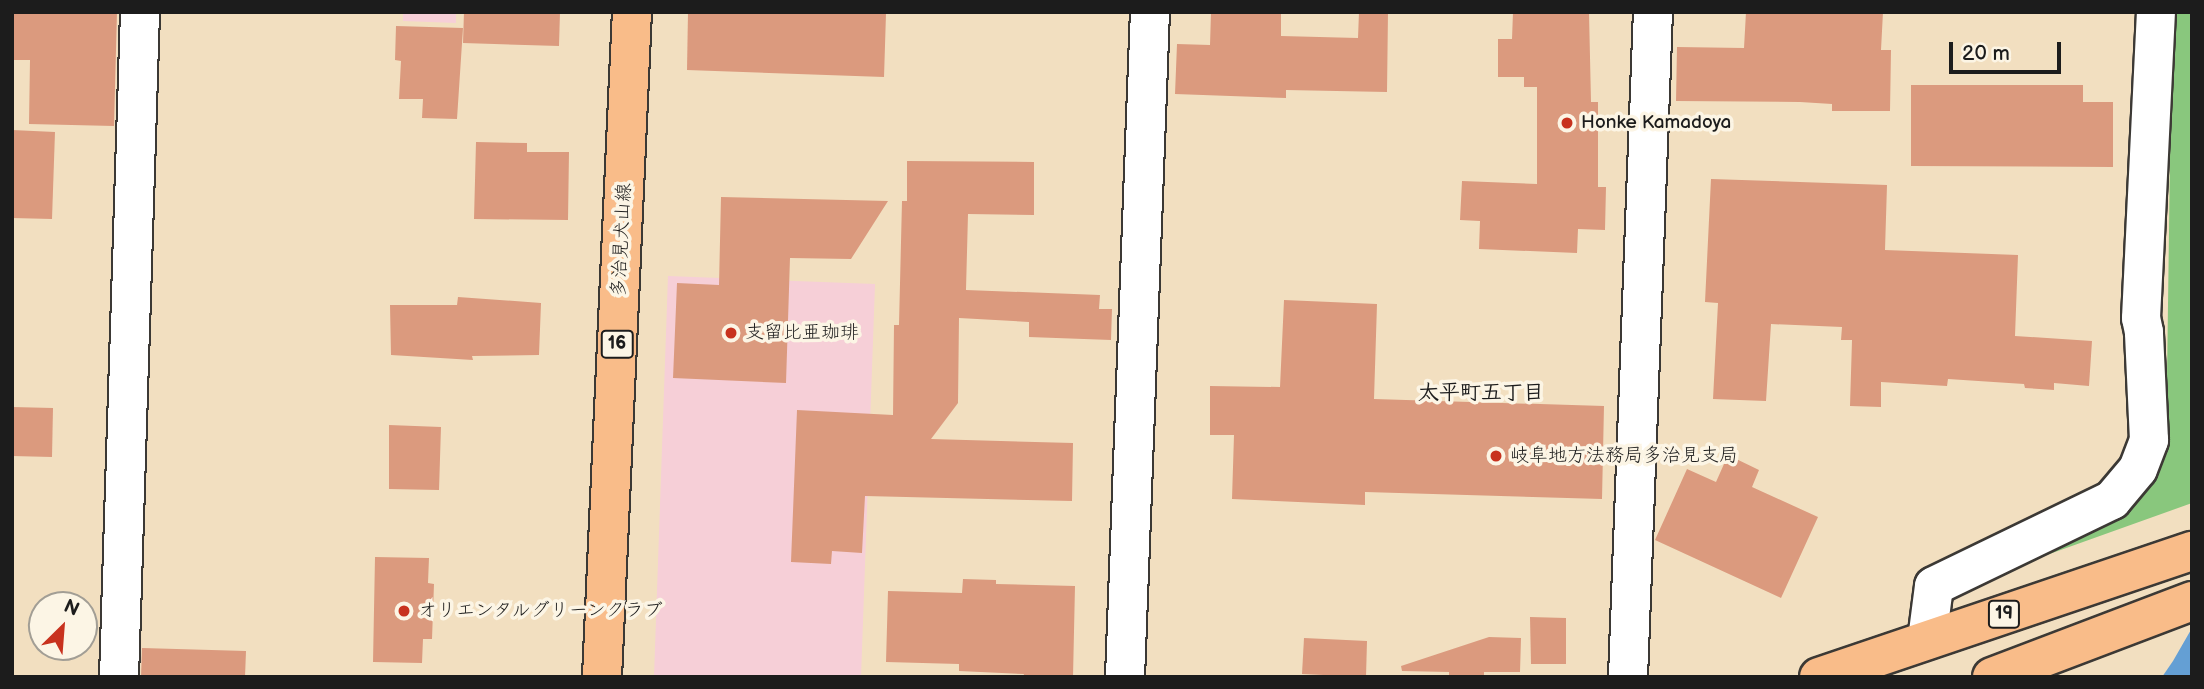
<!DOCTYPE html>
<html>
<head>
<meta charset="utf-8">
<style>
  body { margin:0 }
  #map { position:relative; width:2204px; height:689px; overflow:hidden; background:#f2dfc0; font-family:"Balsamiq Sans","Klee One",sans-serif }
  div>[style] { position:absolute }
  .built>* { inset:0; background:#f6cfd7 }
  .green>* { inset:0; background:#89c77d }
  .water>* { inset:0; background:#649fd4 }
  .building>* { inset:0; background:#db9a7e }
  .roads { filter:drop-shadow(2px 0 #3c3935) drop-shadow(-2px 0 #3c3935) drop-shadow(0 2px #3c3935) drop-shadow(0 -2px #3c3935) }
  .minor>* { height:38px; margin:-19px; padding:0 19px; transform-origin:19px; border-radius:19px; background:#fff }
  .primary>* { height:38px; margin:-19px; padding:0 19px; transform-origin:19px; border-radius:19px; background:#f9bc89 }
  .trunk>* { height:38px; margin:-19px; padding:0 19px; transform-origin:19px; border-radius:19px; background:#f9bc89 }
  .dots>* { width:19px; height:19px; translate:-50% -50%; box-sizing:border-box; border:4px solid #fcf5e5; border-radius:50% }
  span { translate:-50% -50%; white-space:nowrap; text-align:center; line-height:1.15; -webkit-text-stroke:7px #fcf5e5; paint-order:stroke }
  .shield-label span { padding:2px 5px; background:#fcf5e5; border:2px solid; border-radius:5px; -webkit-text-stroke-width:0 }
  .shield-label { font-size:18px; color:#1c1c1c; font-weight:700 }
  .poi-label { font-size:19px; color:#1c1c1c }
  .left { translate:0 -50%; text-align:left }
  .street-label { font-size:19px; color:#1c1c1c }
  .neighbourhood-label { font-size:21px; color:#1c1c1c; font-weight:700 }
  .frame { position:absolute; inset:0; border:14px solid #1c1c1c; pointer-events:none }
  .north { position:absolute; left:28px; top:591px; width:70px; height:70px; box-sizing:border-box; background:#fcf5e5; border:2px solid #a29e95; border-radius:50%; rotate:25deg; font-size:19px; font-weight:700; line-height:28px; text-align:center; color:#1c1c1c }
  .north::after { content:''; display:block; margin:auto; width:24px; height:32px; background:#c8321e; clip-path:polygon(50% 0,100% 100%,50% 72%,0 100%) }
  .scale { position:absolute; left:1949px; top:42px; width:112px; height:32px; box-sizing:border-box; border:4px solid #1c1c1c; border-top:0; padding-left:9px; font-size:21px; line-height:24px; white-space:nowrap; color:#1c1c1c; -webkit-text-stroke:5px #fcf5e5; paint-order:stroke }
</style>
</head>
<body>
<div id="map">
  <div class="built">
    <i style="clip-path:polygon(403px 12px,456px 12px,456px 23px,403px 21px)"></i>
    <i style="clip-path:polygon(668px 276px,875px 284px,861px 677px,654px 677px)"></i>
  </div>
  <div class="green">
    <i style="clip-path:polygon(2172px 12px,2192px 12px,2192px 503px,1963px 585px,2139px 494px,2166px 451px)"></i>
  </div>
  <div class="water">
    <i style="clip-path:polygon(2192px 628px,2192px 677px,2162px 677px,2173px 661px)"></i>
  </div>
  <div class="building">
    <i style="clip-path:polygon(12px 12px,117px 12px,114px 126px,29px 124px,30px 60px,12px 60px)"></i>
    <i style="clip-path:polygon(464px 12px,560px 12px,559px 46px,463px 43px)"></i>
    <i style="clip-path:polygon(688px 12px,886px 14px,884px 77px,687px 70px)"></i>
    <i style="clip-path:polygon(1211px 12px,1281px 12px,1281px 36px,1358px 38px,1359px 12px,1388px 12px,1387px 92px,1286px 90px,1286px 98px,1175px 94px,1177px 44px,1210px 45px)"></i>
    <i style="clip-path:polygon(1513px 12px,1589px 12px,1591px 102px,1598px 102px,1598px 187px,1606px 187px,1605px 230px,1578px 229px,1577px 253px,1479px 249px,1480px 221px,1460px 220px,1462px 181px,1537px 184px,1537px 87px,1524px 87px,1524px 77px,1498px 77px,1498px 39px,1512px 39px)"></i>
    <i style="clip-path:polygon(1746px 12px,1883px 12px,1881px 50px,1891px 50px,1890px 111px,1832px 111px,1832px 104px,1800px 102px,1676px 101px,1677px 47px,1744px 48px)"></i>
    <i style="clip-path:polygon(396px 26px,463px 28px,457px 119px,422px 118px,423px 99px,399px 99px,401px 61px,395px 60px)"></i>
    <i style="clip-path:polygon(1911px 85px,2083px 85px,2083px 102px,2113px 102px,2113px 167px,1911px 166px)"></i>
    <i style="clip-path:polygon(12px 130px,55px 132px,52px 219px,12px 218px)"></i>
    <i style="clip-path:polygon(476px 142px,527px 143px,527px 152px,569px 152px,568px 220px,474px 219px)"></i>
    <i style="clip-path:polygon(907px 161px,1034px 162px,1034px 215px,968px 214px,966px 290px,1100px 295px,1099px 309px,1112px 309px,1111px 340px,1029px 337px,1029px 322px,959px 318px,958px 403px,931px 439px,1073px 443px,1072px 501px,865px 496px,862px 553px,832px 551px,831px 564px,791px 562px,797px 410px,893px 415px,894px 325px,899px 325px,902px 201px,907px 201px)"></i>
    <i style="clip-path:polygon(1711px 179px,1887px 185px,1885px 250px,2018px 255px,2015px 336px,2092px 341px,2089px 386px,2054px 383px,2054px 390px,2025px 388px,2024px 384px,1948px 379px,1947px 386px,1881px 382px,1881px 407px,1850px 406px,1852px 340px,1841px 340px,1842px 327px,1771px 324px,1766px 401px,1713px 399px,1718px 303px,1705px 302px)"></i>
    <i style="clip-path:polygon(721px 197px,888px 201px,851px 259px,790px 258px,786px 383px,673px 378px,677px 283px,719px 285px)"></i>
    <i style="clip-path:polygon(458px 297px,541px 303px,539px 355px,472px 356px,473px 360px,391px 355px,390px 305px,457px 305px)"></i>
    <i style="clip-path:polygon(1284px 300px,1377px 304px,1374px 399px,1604px 406px,1602px 499px,1365px 492px,1365px 505px,1232px 499px,1234px 435px,1210px 435px,1210px 386px,1280px 387px)"></i>
    <i style="clip-path:polygon(12px 407px,53px 408px,52px 457px,12px 456px)"></i>
    <i style="clip-path:polygon(389px 425px,441px 427px,439px 490px,389px 489px)"></i>
    <i style="clip-path:polygon(1728px 455px,1759px 470px,1752px 487px,1818px 517px,1781px 598px,1655px 540px,1687px 469px,1716px 482px)"></i>
    <i style="clip-path:polygon(375px 557px,429px 558px,428px 583px,434px 584px,432px 639px,423px 639px,422px 663px,373px 662px)"></i>
    <i style="clip-path:polygon(963px 579px,996px 580px,996px 584px,1075px 586px,1073px 677px,1023px 677px,1024px 674px,959px 671px,959px 664px,886px 662px,888px 591px,962px 593px)"></i>
    <i style="clip-path:polygon(1530px 617px,1566px 618px,1566px 664px,1531px 664px)"></i>
    <i style="clip-path:polygon(1489px 637px,1521px 638px,1520px 672px,1484px 672px,1484px 677px,1449px 677px,1449px 672px,1402px 671px,1401px 666px)"></i>
    <i style="clip-path:polygon(1304px 638px,1367px 641px,1366px 677px,1302px 674px)"></i>
    <i style="clip-path:polygon(142px 648px,246px 651px,245px 677px,141px 677px)"></i>
  </div>
  <div class="roads">
    <div class="minor">
      <i style="left:1927px;top:640px;width:54px;rotate:-82.6deg"></i>
      <i style="left:1934px;top:586px;width:198px;rotate:-25.8deg"></i>
      <i style="left:2112px;top:500px;width:40px;rotate:-50deg"></i>
      <i style="left:2138px;top:469px;width:31px;rotate:-69deg"></i>
      <i style="left:2149px;top:440px;width:108px;rotate:-92.7deg"></i>
      <i style="left:2144px;top:332px;width:14px;rotate:-102deg"></i>
      <i style="left:2141px;top:318px;width:306px;rotate:-87.2deg"></i>
      <i style="left:119px;top:677px;width:665px;rotate:-88.19deg"></i>
      <i style="left:1125px;top:677px;width:665px;rotate:-87.85deg"></i>
      <i style="left:1628px;top:677px;width:665px;rotate:-87.85deg"></i>
    </div>
    <div class="primary">
      <i style="left:602px;top:677px;width:666px;rotate:-87.42deg"></i>
    </div>
    <div class="trunk">
      <i style="left:1819px;top:677px;width:394px;rotate:-18.7deg"></i>
      <i style="left:1992px;top:677px;width:214px;rotate:-20.8deg"></i>
    </div>
  </div>
  <div class="dots">
    <i style="left:1567px;top:123px;background:#c8321e"></i>
    <i style="left:731px;top:333px;background:#c8321e"></i>
    <i style="left:1496px;top:456px;background:#c8321e"></i>
    <i style="left:404px;top:611px;background:#c8321e"></i>
  </div>
  <div class="shield-label">
    <span style="left:617px;top:344px">16</span>
    <span style="left:2004px;top:614px">19</span>
  </div>
  <div class="poi-label">
    <span class="left" style="left:1581px;top:123px">Honke Kamadoya</span>
    <span class="left" style="left:745px;top:333px">支留比亜珈琲</span>
    <span class="left" style="left:1510px;top:456px">岐阜地方法務局多治見支局</span>
    <span class="left" style="left:418px;top:611px">オリエンタルグリーンクラブ</span>
  </div>
  <div class="street-label">
    <span style="left:622px;top:240px;rotate:-87deg">多治見犬山線</span>
  </div>
  <div class="neighbourhood-label">
    <span style="left:1481px;top:393px">太平町五丁目</span>
  </div>
  <div class="frame"></div>
  <div class="north">N</div>
  <div class="scale">20 m</div>
</div>
</body>
</html>
